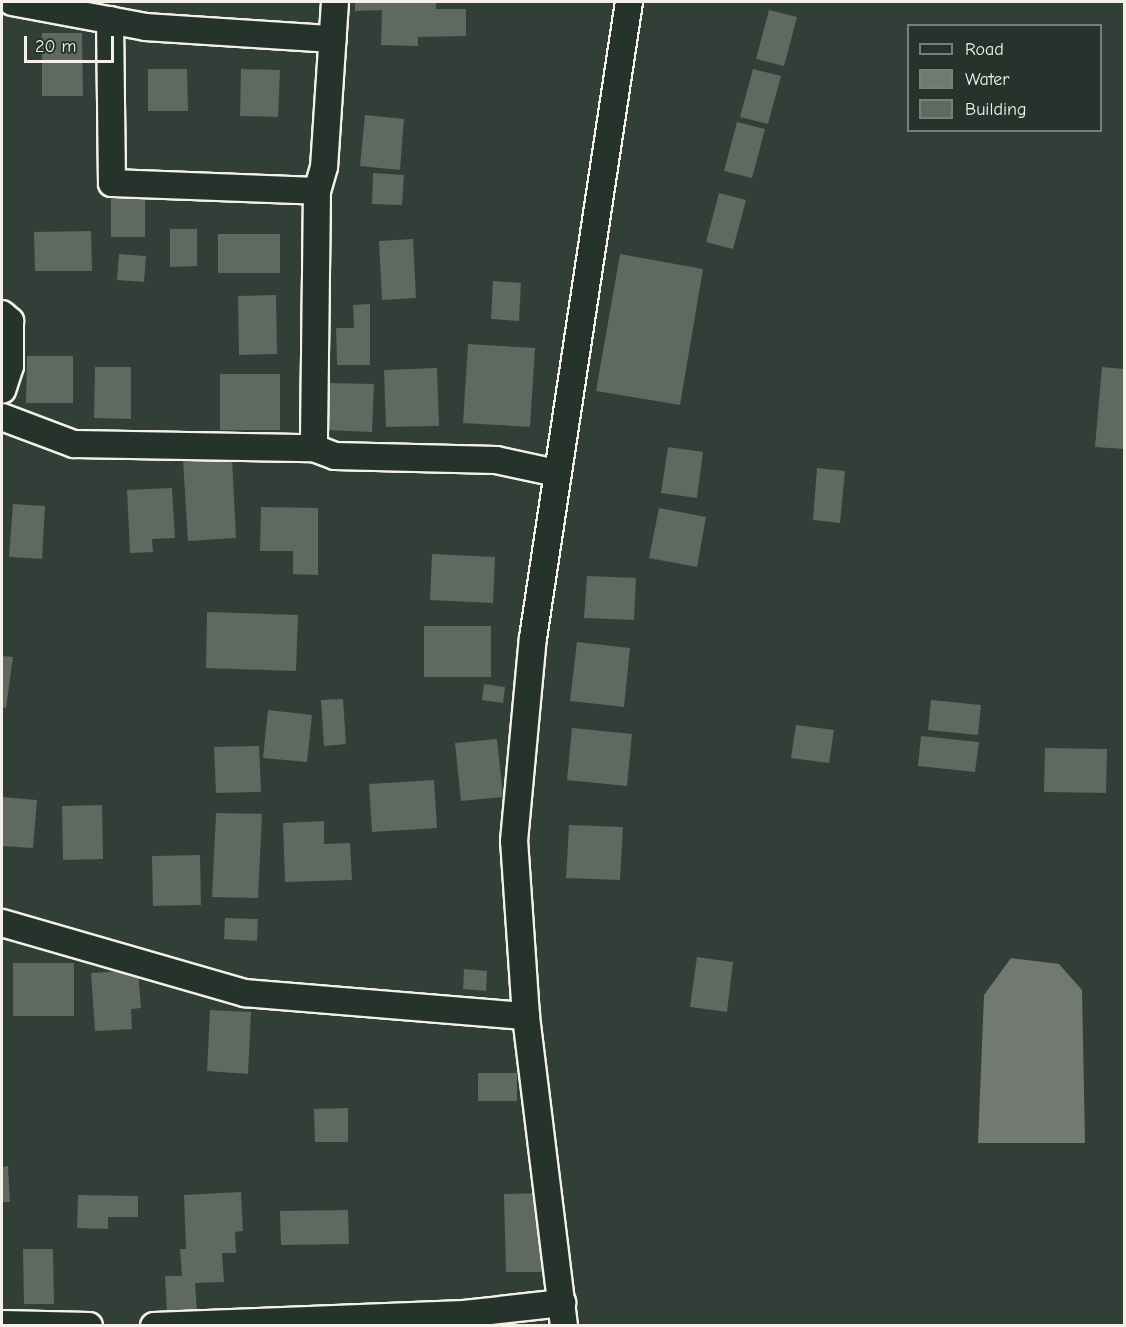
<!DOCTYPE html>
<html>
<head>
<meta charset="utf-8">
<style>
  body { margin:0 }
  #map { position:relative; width:1126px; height:1327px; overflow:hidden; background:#323e38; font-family:"Comic Neue",sans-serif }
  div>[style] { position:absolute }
  .water>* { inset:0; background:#727972 }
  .building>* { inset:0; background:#5f6861 }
  .roads { filter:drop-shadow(2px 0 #f4f1e8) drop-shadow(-2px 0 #f4f1e8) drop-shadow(0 2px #f4f1e8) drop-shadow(0 -2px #f4f1e8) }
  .minor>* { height:26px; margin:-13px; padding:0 13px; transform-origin:13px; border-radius:13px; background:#26332d }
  span { translate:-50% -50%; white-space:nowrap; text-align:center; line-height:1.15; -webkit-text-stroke:4.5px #26332d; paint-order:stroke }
  .frame { position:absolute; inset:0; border:3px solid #f4f1e8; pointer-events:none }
  .legend { position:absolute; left:907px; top:24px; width:195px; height:108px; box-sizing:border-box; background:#26332d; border:2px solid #787f78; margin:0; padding:8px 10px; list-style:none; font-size:18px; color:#f4f1e8 }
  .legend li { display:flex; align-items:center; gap:12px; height:30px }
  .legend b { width:30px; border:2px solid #787f78 }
  .scale { position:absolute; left:24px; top:36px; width:90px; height:27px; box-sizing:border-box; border:3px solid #f4f1e8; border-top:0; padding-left:8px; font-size:18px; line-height:21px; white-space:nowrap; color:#f4f1e8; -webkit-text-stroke:4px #26332d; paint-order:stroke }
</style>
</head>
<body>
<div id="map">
  <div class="water">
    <i style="clip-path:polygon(1011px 958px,1059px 964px,1082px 990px,1085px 1143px,978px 1143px,984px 995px)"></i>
  </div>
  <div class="building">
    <i style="clip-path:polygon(355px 2px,436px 2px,436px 9px,466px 9px,466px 36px,418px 37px,418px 46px,381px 45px,382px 10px,355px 11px)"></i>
    <i style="clip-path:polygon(769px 10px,797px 17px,784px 66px,756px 59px)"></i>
    <i style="clip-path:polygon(42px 33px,82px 33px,83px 96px,42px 96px)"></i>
    <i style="clip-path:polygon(148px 69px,187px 69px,188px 111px,148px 111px)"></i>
    <i style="clip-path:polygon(241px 69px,280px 70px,278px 117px,240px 116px)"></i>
    <i style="clip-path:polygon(753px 69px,781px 76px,768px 124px,740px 117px)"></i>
    <i style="clip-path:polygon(365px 115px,404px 119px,400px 170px,360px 166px)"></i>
    <i style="clip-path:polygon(737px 122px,765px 129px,752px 178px,724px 171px)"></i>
    <i style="clip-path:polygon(373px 173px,404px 175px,402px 205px,372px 204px)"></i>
    <i style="clip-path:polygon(719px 193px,746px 200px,733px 249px,706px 242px)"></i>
    <i style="clip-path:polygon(111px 199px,145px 199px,145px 237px,111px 237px)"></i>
    <i style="clip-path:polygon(170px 229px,197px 229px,197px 266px,170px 267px)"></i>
    <i style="clip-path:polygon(91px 231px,92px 271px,35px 271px,34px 232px)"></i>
    <i style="clip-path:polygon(218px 234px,280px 234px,280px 273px,218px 273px)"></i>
    <i style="clip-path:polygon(413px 239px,416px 298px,382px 300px,379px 241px)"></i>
    <i style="clip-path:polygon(119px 254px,146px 256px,144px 282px,117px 280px)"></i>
    <i style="clip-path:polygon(620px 254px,703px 269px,680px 405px,596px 391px)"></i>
    <i style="clip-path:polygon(493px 281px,521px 283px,519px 321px,491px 319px)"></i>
    <i style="clip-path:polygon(276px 295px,277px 354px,239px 355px,238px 296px)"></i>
    <i style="clip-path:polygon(370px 304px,370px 365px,337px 365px,336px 328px,354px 328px,353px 305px)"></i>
    <i style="clip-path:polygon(468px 344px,535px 348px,530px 427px,463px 423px)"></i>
    <i style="clip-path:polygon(27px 356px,73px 356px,73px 403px,26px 403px)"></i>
    <i style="clip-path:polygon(95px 367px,131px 367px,131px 419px,94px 418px)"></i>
    <i style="clip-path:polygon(1102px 367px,1124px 369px,1124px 449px,1095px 447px)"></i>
    <i style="clip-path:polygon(437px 368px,439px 426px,386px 427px,384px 370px)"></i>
    <i style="clip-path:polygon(220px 374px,280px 374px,280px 430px,220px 430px)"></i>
    <i style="clip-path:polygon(329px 383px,374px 384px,372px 432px,327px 430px)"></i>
    <i style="clip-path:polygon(668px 447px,703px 452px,697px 498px,661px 493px)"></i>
    <i style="clip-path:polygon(232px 457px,236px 538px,188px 541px,183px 460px)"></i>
    <i style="clip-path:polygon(817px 468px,845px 471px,840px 523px,813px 520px)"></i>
    <i style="clip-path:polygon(172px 488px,175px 538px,152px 539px,153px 552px,130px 553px,127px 490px)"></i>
    <i style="clip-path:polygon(13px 504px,45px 506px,42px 559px,9px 557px)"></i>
    <i style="clip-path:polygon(261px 507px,318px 508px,318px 575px,293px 574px,293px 551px,260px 551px)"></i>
    <i style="clip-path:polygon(659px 508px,706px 517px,697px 567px,649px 558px)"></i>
    <i style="clip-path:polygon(432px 554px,495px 557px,493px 603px,430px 600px)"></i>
    <i style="clip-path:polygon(587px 576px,636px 578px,634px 620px,584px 618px)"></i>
    <i style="clip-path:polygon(207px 612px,298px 615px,296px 671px,206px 668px)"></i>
    <i style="clip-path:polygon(424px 626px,491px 626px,491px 677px,424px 677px)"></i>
    <i style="clip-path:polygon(577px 642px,630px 648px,624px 707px,570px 701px)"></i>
    <i style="clip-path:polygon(2px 656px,13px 657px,6px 708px,2px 707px)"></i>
    <i style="clip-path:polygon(484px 684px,505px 687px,503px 703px,482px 700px)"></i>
    <i style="clip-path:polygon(343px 699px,346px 744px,324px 746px,321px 700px)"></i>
    <i style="clip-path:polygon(931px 700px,981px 705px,978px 735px,928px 730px)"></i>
    <i style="clip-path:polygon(268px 710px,312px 715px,307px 762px,263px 758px)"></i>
    <i style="clip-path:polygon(796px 725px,834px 730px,829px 763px,791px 758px)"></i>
    <i style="clip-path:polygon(572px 728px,632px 734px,627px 786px,567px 780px)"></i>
    <i style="clip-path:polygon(921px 736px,979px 742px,975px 772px,918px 766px)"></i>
    <i style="clip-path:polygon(497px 739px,503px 797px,461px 801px,455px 743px)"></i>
    <i style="clip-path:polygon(259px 746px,261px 792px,216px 793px,214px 747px)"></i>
    <i style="clip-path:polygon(1045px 748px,1107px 749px,1106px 793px,1044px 792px)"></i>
    <i style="clip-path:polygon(434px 780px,437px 828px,372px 832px,369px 784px)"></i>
    <i style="clip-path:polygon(2px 797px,37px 800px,33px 848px,2px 846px)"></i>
    <i style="clip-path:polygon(102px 805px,103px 859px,63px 860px,62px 806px)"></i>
    <i style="clip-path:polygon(216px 813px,262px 814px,258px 898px,212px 897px)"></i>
    <i style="clip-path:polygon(324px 821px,324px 844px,350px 843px,352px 880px,285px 882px,283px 823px)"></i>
    <i style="clip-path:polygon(569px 825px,623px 827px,620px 880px,566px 878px)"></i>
    <i style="clip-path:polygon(200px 855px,201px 905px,153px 906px,152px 856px)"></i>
    <i style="clip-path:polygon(225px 918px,258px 919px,257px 941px,224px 939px)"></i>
    <i style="clip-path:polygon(697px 957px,733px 962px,727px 1012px,690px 1007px)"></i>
    <i style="clip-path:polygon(13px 963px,74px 963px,74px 1016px,13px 1016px)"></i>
    <i style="clip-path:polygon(464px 969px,487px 971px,486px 991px,463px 989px)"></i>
    <i style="clip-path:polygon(138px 970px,141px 1008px,131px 1009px,132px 1029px,95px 1031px,91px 973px)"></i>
    <i style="clip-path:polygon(210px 1010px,251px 1012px,248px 1074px,207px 1071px)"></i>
    <i style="clip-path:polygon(478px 1073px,517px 1073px,517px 1101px,478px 1101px)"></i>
    <i style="clip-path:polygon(348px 1108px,348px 1142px,315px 1142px,314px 1109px)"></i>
    <i style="clip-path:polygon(8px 1166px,10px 1202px,2px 1202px,2px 1167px)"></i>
    <i style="clip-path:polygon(241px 1192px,243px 1231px,235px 1232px,236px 1253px,222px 1253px,224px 1282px,195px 1283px,197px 1312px,167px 1313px,165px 1276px,182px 1276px,180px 1249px,186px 1249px,184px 1195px)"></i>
    <i style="clip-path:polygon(541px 1193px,542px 1272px,506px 1272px,504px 1194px)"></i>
    <i style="clip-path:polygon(78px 1195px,138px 1196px,138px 1217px,108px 1217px,108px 1229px,77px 1228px)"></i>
    <i style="clip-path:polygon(348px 1210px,349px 1244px,281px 1245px,280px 1211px)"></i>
    <i style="clip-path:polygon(23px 1249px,53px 1249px,54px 1304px,24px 1304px)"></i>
  </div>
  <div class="roads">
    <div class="minor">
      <i style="left:12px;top:2px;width:135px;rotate:10.6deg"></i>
      <i style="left:145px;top:27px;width:188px;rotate:3.7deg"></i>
      <i style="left:335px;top:2px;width:165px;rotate:93.8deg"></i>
      <i style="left:324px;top:167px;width:25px;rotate:106deg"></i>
      <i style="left:317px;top:191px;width:257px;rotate:90.7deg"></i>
      <i style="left:314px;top:448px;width:22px;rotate:21deg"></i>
      <i style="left:335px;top:456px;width:161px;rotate:1.4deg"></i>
      <i style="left:496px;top:460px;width:61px;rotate:12.2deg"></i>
      <i style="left:110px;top:20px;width:163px;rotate:89.3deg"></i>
      <i style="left:112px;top:183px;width:205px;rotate:2.2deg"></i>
      <i style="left:2px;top:314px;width:11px;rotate:41deg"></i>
      <i style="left:10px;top:321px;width:45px;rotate:90deg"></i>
      <i style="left:10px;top:366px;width:25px;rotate:108deg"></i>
      <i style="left:2px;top:417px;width:77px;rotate:20.6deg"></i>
      <i style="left:74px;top:444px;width:240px;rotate:1deg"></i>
      <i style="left:2px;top:923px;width:253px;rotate:16.1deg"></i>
      <i style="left:245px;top:993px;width:282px;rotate:4.7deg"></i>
      <i style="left:2px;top:1324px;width:87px;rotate:1.3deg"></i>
      <i style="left:154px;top:1326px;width:310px;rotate:-2.2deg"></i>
      <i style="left:464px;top:1314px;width:99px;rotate:-6.4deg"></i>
      <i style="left:564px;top:1326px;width:312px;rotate:-97deg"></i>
      <i style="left:526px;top:1016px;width:175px;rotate:-93.9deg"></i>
      <i style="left:514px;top:841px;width:204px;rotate:-84.7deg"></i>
      <i style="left:533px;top:638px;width:643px;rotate:-81.42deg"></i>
    </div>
  </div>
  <div class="frame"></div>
  <ul class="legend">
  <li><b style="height:8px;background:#26332d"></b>Road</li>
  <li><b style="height:16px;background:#727972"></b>Water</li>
  <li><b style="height:16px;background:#5f6861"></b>Building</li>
  </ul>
  <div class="scale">20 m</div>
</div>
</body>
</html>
